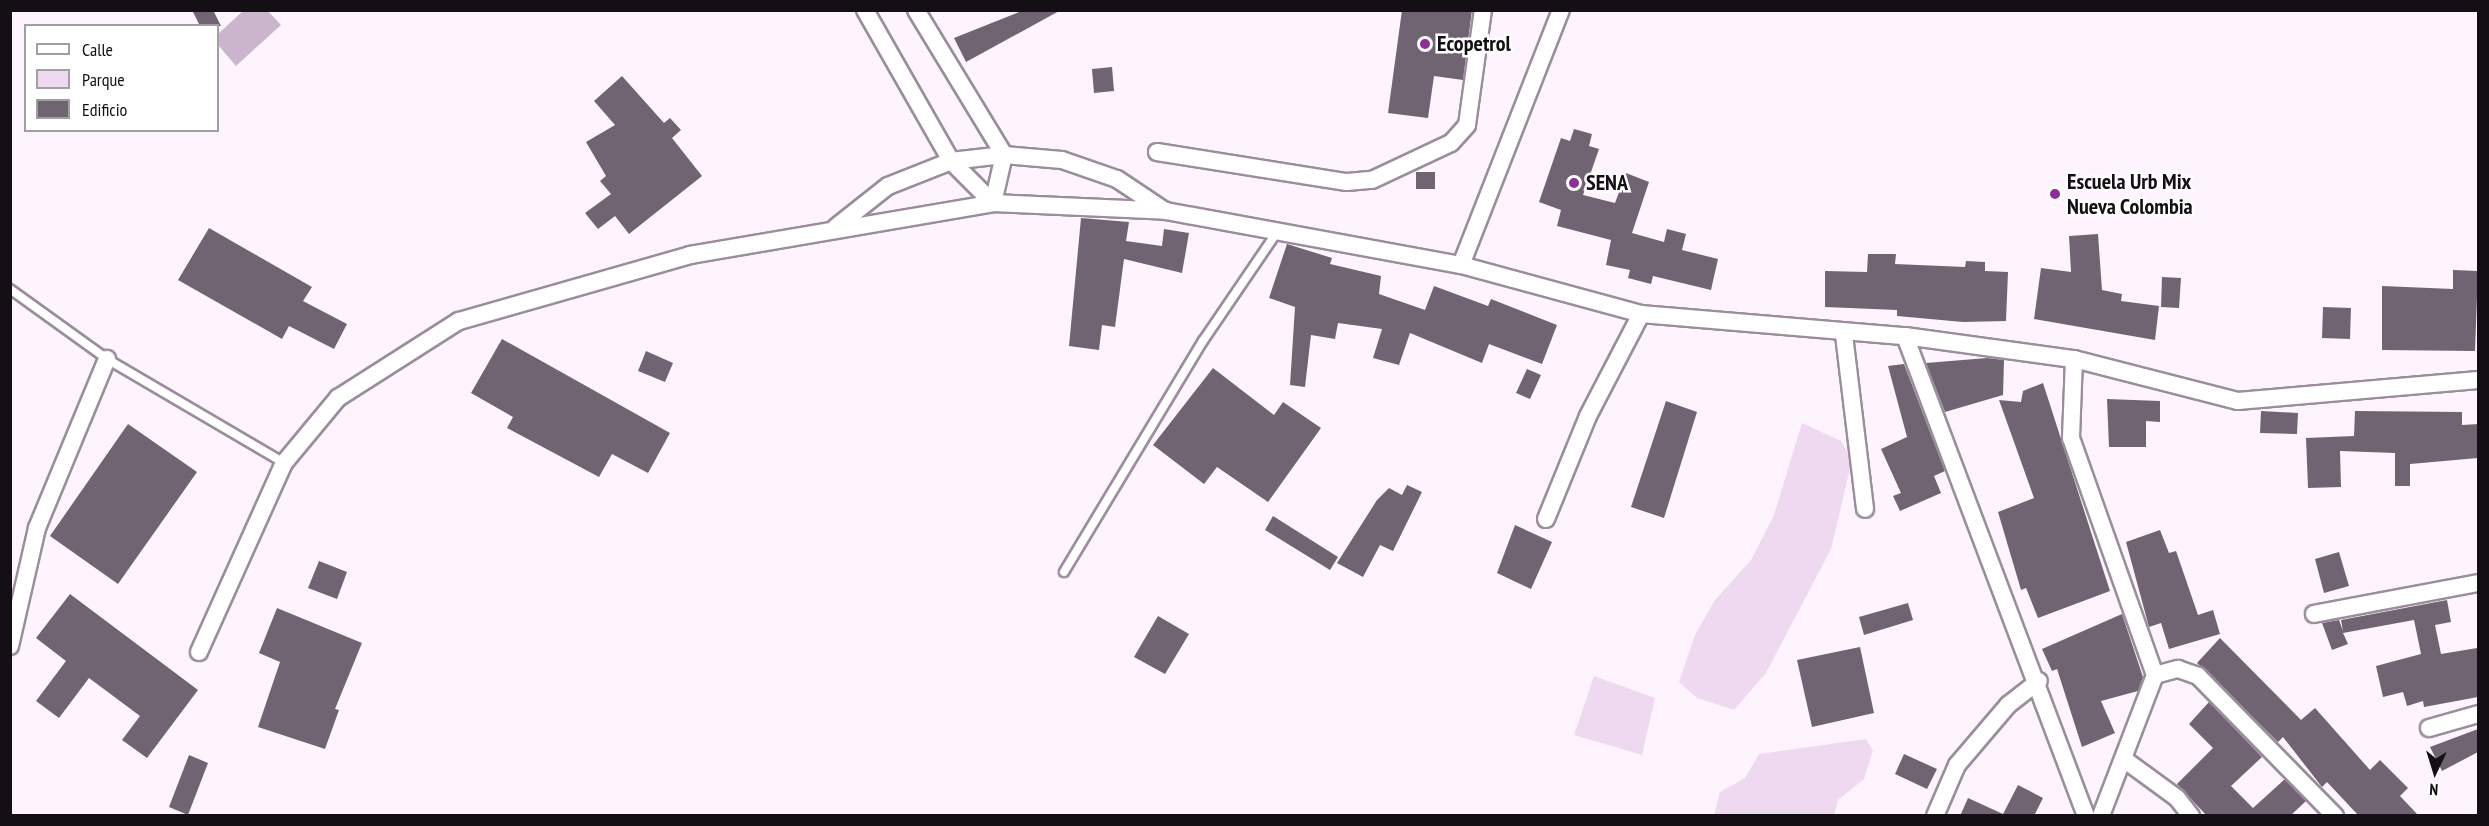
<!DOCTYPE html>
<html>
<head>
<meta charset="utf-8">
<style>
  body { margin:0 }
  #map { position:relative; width:2489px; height:826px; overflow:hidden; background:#fdf4fe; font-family:"PT Sans Narrow",sans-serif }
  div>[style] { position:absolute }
  .green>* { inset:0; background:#efd9f0 }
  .water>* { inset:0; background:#cbb5cd }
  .building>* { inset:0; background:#716472 }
  .roads { filter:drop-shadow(2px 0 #9b8d9d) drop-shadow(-2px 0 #9b8d9d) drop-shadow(0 2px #9b8d9d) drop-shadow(0 -2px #9b8d9d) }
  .lane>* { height:8px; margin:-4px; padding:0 4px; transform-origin:4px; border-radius:4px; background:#fff }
  .street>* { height:16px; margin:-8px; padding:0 8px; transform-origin:8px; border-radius:8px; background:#fff }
  .dots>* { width:16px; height:16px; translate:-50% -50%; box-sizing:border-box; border:3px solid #fff; border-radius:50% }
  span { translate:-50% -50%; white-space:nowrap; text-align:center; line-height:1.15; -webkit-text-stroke:5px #fff; paint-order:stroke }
  .poi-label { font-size:22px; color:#140f14; font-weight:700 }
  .left { translate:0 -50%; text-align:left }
  .frame { position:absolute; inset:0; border:12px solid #140f14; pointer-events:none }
  .legend { position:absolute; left:24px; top:24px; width:195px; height:108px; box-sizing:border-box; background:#fff; border:2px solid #a19fa1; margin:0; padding:8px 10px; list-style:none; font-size:18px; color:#140f14 }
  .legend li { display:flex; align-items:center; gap:12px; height:30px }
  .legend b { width:30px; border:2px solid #a19fa1 }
  .north { position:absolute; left:2405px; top:742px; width:60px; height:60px; -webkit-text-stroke:4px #fff; paint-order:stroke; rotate:184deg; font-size:16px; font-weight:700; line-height:24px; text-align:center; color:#140f14 }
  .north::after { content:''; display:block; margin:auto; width:21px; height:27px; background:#140f14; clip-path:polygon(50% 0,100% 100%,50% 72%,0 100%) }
</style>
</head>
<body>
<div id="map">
  <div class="green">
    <i style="clip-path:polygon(1802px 423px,1841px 441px,1852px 460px,1831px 549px,1766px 673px,1734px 710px,1697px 698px,1679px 682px,1695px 635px,1715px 600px,1751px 560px,1774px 515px)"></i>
    <i style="clip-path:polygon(1594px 676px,1655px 698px,1642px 755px,1574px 735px)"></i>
    <i style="clip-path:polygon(1866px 739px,1873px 751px,1864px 779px,1838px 800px,1834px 815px,1714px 815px,1720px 792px,1745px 778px,1759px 754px)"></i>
  </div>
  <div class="water">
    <i style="clip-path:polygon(243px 11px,268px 11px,281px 25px,236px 66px,218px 45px,218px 34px)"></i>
  </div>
  <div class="building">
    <i style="clip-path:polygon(192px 10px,213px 10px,221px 26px,200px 26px)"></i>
    <i style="clip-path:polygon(1024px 10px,1061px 10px,966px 62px,954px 38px)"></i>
    <i style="clip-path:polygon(1402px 10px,1472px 10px,1463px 80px,1434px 76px,1428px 118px,1388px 113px)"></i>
    <i style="clip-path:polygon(1112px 67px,1114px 91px,1094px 93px,1092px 69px)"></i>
    <i style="clip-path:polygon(622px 76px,664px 123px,670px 118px,681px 130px,672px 138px,702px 176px,629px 234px,615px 216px,598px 229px,585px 213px,611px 194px,600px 181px,606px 176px,586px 142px,615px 125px,594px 101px)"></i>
    <i style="clip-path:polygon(1574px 129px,1592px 134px,1589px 146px,1599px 149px,1583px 195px,1615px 203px,1626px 173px,1649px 182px,1632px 233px,1664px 242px,1667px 229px,1686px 234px,1682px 250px,1718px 259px,1711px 290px,1653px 276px,1651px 284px,1628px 278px,1630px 270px,1606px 265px,1611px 240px,1557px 226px,1561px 210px,1539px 202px,1561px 138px,1570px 141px)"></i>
    <i style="clip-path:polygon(1416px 172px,1435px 172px,1435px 189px,1416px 189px)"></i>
    <i style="clip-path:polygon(1081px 218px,1129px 222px,1126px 241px,1162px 246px,1164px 229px,1189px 233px,1182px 273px,1124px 259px,1115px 327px,1102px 325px,1099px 350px,1069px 346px)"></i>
    <i style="clip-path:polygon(209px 228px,312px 287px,303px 301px,347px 324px,334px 349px,289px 326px,282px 339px,178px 280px)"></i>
    <i style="clip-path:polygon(2098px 234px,2102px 290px,2122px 294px,2121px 301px,2159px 306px,2155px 340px,2034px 319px,2041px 268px,2071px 272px,2069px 236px)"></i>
    <i style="clip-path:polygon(1287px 244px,1332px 258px,1330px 264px,1381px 276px,1379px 294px,1425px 310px,1434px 286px,1488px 306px,1491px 299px,1557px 325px,1542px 364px,1489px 344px,1482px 363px,1410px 333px,1399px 365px,1373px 358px,1382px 329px,1338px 323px,1335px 339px,1311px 335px,1305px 387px,1290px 385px,1295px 307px,1269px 298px)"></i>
    <i style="clip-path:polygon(1868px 254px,1896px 254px,1895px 264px,1965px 267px,1966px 261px,1985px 262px,1985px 271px,2008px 272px,2006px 321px,1963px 322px,1897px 316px,1897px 310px,1825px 307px,1825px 271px,1867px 272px)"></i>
    <i style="clip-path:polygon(2453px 270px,2478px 271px,2475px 351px,2382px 350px,2382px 286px,2453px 289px)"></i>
    <i style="clip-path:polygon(2162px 277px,2181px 278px,2179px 308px,2161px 307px)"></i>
    <i style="clip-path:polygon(2323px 307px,2351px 308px,2350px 339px,2322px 338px)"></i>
    <i style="clip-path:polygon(502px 339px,670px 433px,648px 473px,612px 454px,599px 477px,507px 428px,513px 417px,471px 393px)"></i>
    <i style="clip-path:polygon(646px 351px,673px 363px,665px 382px,638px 371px)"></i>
    <i style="clip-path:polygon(1987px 358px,2004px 360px,2003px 395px,1945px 412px,1926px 363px)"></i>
    <i style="clip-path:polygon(1904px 364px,1945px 471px,1934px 476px,1941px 493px,1900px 511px,1893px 496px,1901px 493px,1881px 449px,1907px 437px,1888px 366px)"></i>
    <i style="clip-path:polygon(1213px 368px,1274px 415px,1283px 402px,1321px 428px,1268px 502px,1217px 467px,1204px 484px,1153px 445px)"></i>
    <i style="clip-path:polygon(1527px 369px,1541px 375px,1530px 399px,1516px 393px)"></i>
    <i style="clip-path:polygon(2043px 383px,2110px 591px,2038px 618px,2026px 588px,2021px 590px,1998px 512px,2034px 498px,1999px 400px,2021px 402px,2023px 391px)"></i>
    <i style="clip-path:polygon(2107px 399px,2160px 401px,2160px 422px,2146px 421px,2146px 447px,2109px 447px)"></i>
    <i style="clip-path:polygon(1666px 401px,1697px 412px,1664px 518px,1631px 507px)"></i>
    <i style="clip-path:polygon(2261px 411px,2298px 413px,2297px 434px,2260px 433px)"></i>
    <i style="clip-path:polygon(2355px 411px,2462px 412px,2462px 425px,2478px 424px,2478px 458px,2410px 464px,2410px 486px,2395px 486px,2395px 453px,2340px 451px,2341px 487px,2308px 488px,2306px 438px,2354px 436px)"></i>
    <i style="clip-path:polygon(128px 424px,197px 472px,118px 584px,50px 536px)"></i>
    <i style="clip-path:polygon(1407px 485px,1422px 492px,1393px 551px,1380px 545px,1363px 577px,1337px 563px,1377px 500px,1389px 488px,1402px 495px)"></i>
    <i style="clip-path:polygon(1273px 516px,1338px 557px,1330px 570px,1265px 530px)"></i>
    <i style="clip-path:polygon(1515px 525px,1552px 542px,1531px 589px,1497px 573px)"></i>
    <i style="clip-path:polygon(2160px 530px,2169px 553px,2176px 551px,2198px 615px,2213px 610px,2220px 634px,2169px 649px,2161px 623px,2149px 627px,2126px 542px)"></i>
    <i style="clip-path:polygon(2339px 552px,2349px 586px,2324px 593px,2315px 559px)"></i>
    <i style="clip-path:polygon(319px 561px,347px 572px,337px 599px,308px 588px)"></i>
    <i style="clip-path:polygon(70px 594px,198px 690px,147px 758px,122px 740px,140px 716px,89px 678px,59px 718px,36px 701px,66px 661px,36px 638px)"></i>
    <i style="clip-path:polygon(2447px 600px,2451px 622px,2435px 625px,2441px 654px,2477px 648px,2478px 697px,2424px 707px,2423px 701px,2407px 706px,2403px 692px,2383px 697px,2376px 666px,2421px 654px,2414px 620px,2343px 633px,2348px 644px,2332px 650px,2322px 623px,2339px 620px,2343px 631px,2341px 620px)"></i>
    <i style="clip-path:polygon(1908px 603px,1913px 620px,1864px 635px,1859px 617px)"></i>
    <i style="clip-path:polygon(277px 608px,362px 643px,335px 709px,339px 710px,325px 749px,258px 727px,280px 662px,259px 653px)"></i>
    <i style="clip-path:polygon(2122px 614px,2143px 677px,2138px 691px,2101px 701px,2115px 733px,2082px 747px,2057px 669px,2052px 671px,2042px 649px)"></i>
    <i style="clip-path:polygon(1158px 616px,1189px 634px,1165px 674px,1134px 657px)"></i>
    <i style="clip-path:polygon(2220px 638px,2301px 720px,2315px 708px,2370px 770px,2380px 760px,2408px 788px,2400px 796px,2419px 816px,2359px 816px,2327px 782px,2322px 787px,2283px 737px,2278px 742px,2197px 663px)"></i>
    <i style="clip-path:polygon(1860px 647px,1874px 713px,1812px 727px,1797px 660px)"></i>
    <i style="clip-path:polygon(2209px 702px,2262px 757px,2231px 786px,2253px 808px,2285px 779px,2306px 801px,2290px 816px,2207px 816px,2177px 784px,2213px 748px,2189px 724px)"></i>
    <i style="clip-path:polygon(2478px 729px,2478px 752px,2442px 771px,2430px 747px)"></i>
    <i style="clip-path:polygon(1904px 754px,1937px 769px,1927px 789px,1895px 774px)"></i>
    <i style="clip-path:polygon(189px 755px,208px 763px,188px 815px,169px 807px)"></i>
    <i style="clip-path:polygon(2018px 785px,2043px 798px,2034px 816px,1960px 816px,1968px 798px,2003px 814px)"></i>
  </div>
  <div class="roads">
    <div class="lane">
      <i style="left:10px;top:289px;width:120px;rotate:35.8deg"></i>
      <i style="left:107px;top:359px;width:205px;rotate:30.4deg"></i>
      <i style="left:1064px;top:572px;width:270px;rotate:-59deg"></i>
      <i style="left:1203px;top:341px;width:132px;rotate:-55.8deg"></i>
    </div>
    <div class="street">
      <i style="left:865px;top:10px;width:174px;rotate:60.3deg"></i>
      <i style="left:951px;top:161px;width:59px;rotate:45deg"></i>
      <i style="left:916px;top:10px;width:170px;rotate:58.7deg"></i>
      <i style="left:1004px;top:155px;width:49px;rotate:102.9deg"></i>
      <i style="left:1157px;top:152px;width:192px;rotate:9deg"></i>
      <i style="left:1347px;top:182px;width:25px;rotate:-5deg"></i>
      <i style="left:1372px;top:180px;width:87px;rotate:-25.1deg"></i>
      <i style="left:1451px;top:143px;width:24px;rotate:-48deg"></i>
      <i style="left:1467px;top:125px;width:116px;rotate:-82.1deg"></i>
      <i style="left:836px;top:227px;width:66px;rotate:-38.3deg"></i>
      <i style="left:888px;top:186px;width:68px;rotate:-21.6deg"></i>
      <i style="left:951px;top:161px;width:53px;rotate:-6.5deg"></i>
      <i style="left:1004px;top:155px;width:58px;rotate:4.9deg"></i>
      <i style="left:1062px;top:160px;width:58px;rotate:19.1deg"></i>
      <i style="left:1117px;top:179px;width:58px;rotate:33.7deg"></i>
      <i style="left:1461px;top:265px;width:274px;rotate:-68.6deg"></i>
      <i style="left:1844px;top:335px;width:175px;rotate:83.1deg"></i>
      <i style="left:1905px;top:336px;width:513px;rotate:69.34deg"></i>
      <i style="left:2074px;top:359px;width:79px;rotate:92.2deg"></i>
      <i style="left:2071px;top:438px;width:251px;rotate:70.5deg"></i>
      <i style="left:2155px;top:675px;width:151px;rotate:111deg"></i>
      <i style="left:1546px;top:519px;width:111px;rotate:-67.8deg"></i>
      <i style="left:1588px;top:416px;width:115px;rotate:-62.5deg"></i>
      <i style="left:2314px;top:614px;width:167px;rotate:-10.7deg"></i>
      <i style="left:10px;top:646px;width:121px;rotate:-77.1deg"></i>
      <i style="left:37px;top:528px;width:183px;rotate:-67.5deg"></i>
      <i style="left:199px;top:652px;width:207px;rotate:-65.8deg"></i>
      <i style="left:284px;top:463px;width:85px;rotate:-50.3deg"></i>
      <i style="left:338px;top:398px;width:143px;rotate:-32.5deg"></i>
      <i style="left:459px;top:321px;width:240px;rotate:-15.9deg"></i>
      <i style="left:690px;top:255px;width:307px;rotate:-9.7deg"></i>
      <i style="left:993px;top:203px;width:173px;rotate:2.6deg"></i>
      <i style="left:1166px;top:211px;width:300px;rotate:10.4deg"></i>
      <i style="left:1461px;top:265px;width:187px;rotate:15.2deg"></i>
      <i style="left:1641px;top:314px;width:265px;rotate:4.8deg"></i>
      <i style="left:1905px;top:336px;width:171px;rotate:7.8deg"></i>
      <i style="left:2074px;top:359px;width:169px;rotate:14.4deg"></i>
      <i style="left:2238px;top:401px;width:241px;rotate:-5deg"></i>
      <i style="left:2155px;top:675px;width:24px;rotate:-15deg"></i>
      <i style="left:2178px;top:669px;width:21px;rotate:19deg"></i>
      <i style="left:2198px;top:676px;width:196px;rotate:45.6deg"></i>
      <i style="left:2429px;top:728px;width:51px;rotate:-15.9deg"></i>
      <i style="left:2125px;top:760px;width:64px;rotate:36.2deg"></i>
      <i style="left:2177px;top:798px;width:23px;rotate:52deg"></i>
      <i style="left:1935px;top:816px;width:56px;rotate:-66.7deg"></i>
      <i style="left:1957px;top:765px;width:79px;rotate:-49.6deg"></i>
      <i style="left:2008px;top:705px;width:39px;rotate:-38deg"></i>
    </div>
  </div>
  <div class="dots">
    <i style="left:1425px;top:44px;background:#8d2e98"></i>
    <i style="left:1574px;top:183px;background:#8d2e98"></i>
    <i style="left:2055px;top:194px;background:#8d2e98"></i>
  </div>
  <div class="poi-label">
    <span class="left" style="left:1437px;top:44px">Ecopetrol</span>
    <span class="left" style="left:2067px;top:194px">Escuela Urb Mix<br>Nueva Colombia</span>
    <span class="left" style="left:1586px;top:183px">SENA</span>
  </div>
  <div class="frame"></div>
  <ul class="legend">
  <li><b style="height:8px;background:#fff"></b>Calle</li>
  <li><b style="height:16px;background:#efd9f0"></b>Parque</li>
  <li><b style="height:16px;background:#716472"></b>Edificio</li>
  </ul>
  <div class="north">N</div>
</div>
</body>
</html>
